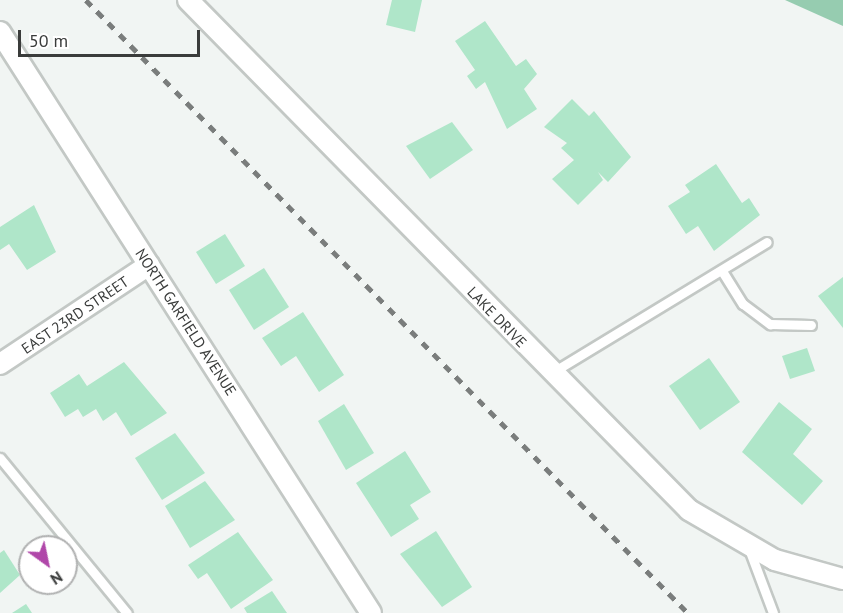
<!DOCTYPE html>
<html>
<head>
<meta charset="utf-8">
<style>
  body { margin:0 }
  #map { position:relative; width:843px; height:613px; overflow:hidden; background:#f1f5f3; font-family:"PT Sans",sans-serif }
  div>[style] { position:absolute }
  .water>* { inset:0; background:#96ccb0 }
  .building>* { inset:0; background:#afe6c9 }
  .roads { filter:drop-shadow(2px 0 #c3c8c5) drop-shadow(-2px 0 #c3c8c5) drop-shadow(0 2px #c3c8c5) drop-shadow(0 -2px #c3c8c5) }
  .lane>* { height:9px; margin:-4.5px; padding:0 4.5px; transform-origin:4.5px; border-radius:4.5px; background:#fff }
  .street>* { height:20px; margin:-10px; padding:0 10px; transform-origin:10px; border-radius:10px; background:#fff }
  .rail>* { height:4.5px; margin-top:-2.25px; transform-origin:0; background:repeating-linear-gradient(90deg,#7a7d7c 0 8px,transparent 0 16px) }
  span { translate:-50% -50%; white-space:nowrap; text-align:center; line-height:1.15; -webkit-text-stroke:6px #fff; paint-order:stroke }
  .street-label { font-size:15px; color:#3a3c3b }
  .north { position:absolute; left:18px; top:535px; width:60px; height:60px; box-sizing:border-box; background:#fff; border:2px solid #b0b1b1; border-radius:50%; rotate:147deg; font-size:16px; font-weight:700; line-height:24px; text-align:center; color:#3a3c3b }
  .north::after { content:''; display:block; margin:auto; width:21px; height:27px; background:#b047a9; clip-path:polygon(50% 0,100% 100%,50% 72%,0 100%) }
  .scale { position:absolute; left:18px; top:30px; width:182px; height:27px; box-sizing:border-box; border:3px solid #3a3c3b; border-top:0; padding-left:8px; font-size:18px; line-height:21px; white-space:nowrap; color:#3a3c3b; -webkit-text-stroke:4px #fff; paint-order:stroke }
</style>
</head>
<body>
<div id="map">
  <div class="water">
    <i style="clip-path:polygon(785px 0,843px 0,843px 26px)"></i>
  </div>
  <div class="building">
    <i style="clip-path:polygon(392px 0,422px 0,415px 32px,386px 25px)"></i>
    <i style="clip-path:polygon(485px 21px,516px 66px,526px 59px,537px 74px,524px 89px,537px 109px,507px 129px,485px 82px,476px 89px,467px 76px,475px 70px,455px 41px)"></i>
    <i style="clip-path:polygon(572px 99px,589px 116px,594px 111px,631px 157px,608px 182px,598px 172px,603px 180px,578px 205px,552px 179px,574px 160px,561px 148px,567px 143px,544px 127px)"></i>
    <i style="clip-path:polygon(452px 122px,473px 150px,430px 179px,406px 146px)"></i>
    <i style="clip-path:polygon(716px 164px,742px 203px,749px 198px,760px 215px,714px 251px,698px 226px,686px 234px,668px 206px,690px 192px,685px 185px)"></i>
    <i style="clip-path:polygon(34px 205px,56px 252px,27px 270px,9px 244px,0 250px,0 227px)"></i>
    <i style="clip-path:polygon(225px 234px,245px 266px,216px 284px,196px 252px)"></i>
    <i style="clip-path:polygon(264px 268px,289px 307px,254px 330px,229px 290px)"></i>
    <i style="clip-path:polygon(843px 277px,843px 328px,818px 296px)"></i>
    <i style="clip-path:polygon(303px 312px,344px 375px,319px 392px,296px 356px,281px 366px,262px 338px)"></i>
    <i style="clip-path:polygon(807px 348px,815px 371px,790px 379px,782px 356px)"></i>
    <i style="clip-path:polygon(709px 358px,740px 402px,700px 430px,669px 386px)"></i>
    <i style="clip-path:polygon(124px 362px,167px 413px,131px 436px,116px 412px,103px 421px,96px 409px,83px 417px,78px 409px,65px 417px,50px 393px,79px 374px,87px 386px)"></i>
    <i style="clip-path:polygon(779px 402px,812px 429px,793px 454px,823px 481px,802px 505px,742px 452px)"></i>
    <i style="clip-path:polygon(344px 404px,374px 453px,346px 470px,318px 421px)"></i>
    <i style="clip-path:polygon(175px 433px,205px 473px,162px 500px,135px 458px)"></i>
    <i style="clip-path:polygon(405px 451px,431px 492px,410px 505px,419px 519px,391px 537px,356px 483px)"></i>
    <i style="clip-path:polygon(205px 481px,235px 520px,190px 548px,165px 506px)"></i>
    <i style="clip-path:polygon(436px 531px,472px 587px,442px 607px,400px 554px)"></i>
    <i style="clip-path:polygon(238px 532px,273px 580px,231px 609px,207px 573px,198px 579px,188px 565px)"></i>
    <i style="clip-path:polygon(4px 550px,20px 575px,0 593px,0 553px)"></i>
    <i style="clip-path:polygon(272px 591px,287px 613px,247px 613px,244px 608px)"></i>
    <i style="clip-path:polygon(26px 604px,32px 613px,12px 613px)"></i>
  </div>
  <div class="roads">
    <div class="lane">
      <i style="left:722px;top:271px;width:39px;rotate:58deg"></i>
      <i style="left:743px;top:304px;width:34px;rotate:37deg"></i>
      <i style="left:770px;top:324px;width:41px;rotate:1.4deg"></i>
      <i style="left:553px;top:372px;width:250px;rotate:-31.3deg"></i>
      <i style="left:0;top:458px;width:200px;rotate:50.7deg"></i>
      <i style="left:749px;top:549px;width:68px;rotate:69.4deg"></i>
    </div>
    <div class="street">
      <i style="left:188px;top:0;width:715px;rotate:45.51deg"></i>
      <i style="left:689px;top:510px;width:99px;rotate:30.2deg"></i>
      <i style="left:775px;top:560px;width:71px;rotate:15.6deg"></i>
      <i style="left:0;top:32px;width:689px;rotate:57.44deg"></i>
      <i style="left:0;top:364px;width:179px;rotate:-33.6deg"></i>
    </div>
  </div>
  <div class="rail">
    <i style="left:86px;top:0;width:859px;rotate:45.52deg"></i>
  </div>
  <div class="street-label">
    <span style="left:75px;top:315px;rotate:-34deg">EAST 23RD STREET</span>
    <span style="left:497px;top:317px;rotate:46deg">LAKE DRIVE</span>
    <span style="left:186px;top:322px;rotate:57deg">NORTH GARFIELD AVENUE</span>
  </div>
  <div class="north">N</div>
  <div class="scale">50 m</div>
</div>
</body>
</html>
